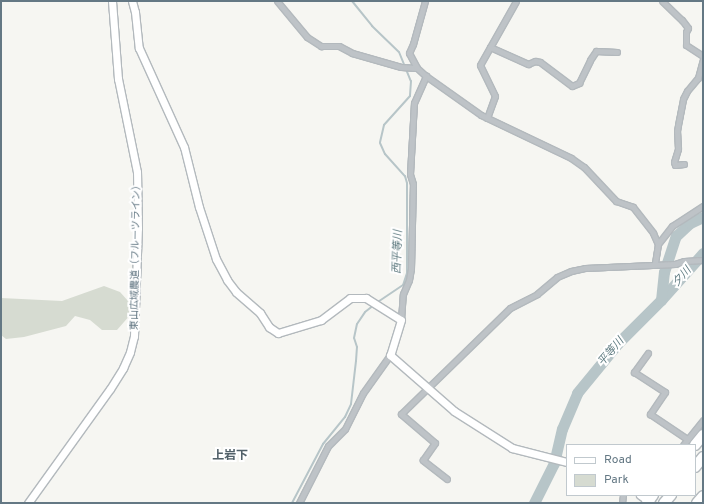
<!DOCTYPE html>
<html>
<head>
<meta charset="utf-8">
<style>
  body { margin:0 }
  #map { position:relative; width:704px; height:504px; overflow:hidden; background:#f6f6f2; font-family:Overpass,"Noto Sans JP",sans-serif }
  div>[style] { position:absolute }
  .green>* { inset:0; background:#d6dbd1 }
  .stream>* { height:2px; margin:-1px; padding:0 1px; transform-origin:1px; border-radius:1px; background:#b7c5c8 }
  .river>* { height:11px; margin:-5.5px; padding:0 5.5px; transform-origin:5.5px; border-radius:5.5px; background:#b7c5c8 }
  .roads { filter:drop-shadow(1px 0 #b3b9bd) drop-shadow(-1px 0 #b3b9bd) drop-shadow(0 1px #b3b9bd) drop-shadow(0 -1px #b3b9bd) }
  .street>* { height:5px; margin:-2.5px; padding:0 2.5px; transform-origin:2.5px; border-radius:2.5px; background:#bec3c7 }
  .secondary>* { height:7px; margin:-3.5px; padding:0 3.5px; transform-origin:3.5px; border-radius:3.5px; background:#fff }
  .highway>* { height:10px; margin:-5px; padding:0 5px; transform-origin:5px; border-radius:5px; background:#fff }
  span { translate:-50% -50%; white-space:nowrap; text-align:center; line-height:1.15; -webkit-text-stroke:4px #fff; paint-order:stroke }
  .street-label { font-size:10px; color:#647884 }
  .water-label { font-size:11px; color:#5f7b81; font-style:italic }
  .quarter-label { font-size:12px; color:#526169; font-weight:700 }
  .frame { position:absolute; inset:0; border:2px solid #647884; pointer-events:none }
  .legend { position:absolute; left:566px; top:444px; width:130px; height:52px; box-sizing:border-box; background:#fff; border:1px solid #c1c9ce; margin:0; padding:5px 7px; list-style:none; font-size:12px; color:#647884 }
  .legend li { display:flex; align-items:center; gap:8px; height:20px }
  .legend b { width:20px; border:1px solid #c1c9ce }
</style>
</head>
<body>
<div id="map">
  <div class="green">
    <i style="clip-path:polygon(104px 286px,120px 292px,129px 302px,131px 314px,117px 330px,102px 330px,90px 320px,75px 316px,66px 326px,24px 337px,6px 339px,1px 335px,1px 298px,62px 301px)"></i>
  </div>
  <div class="stream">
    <i style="left:352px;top:1px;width:32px;rotate:51deg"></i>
    <i style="left:372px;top:26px;width:37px;rotate:44deg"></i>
    <i style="left:399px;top:52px;width:31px;rotate:68deg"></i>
    <i style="left:411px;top:81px;width:15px;rotate:94deg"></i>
    <i style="left:410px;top:96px;width:39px;rotate:132deg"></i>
    <i style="left:384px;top:125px;width:18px;rotate:103deg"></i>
    <i style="left:380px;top:143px;width:12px;rotate:66deg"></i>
    <i style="left:385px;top:154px;width:30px;rotate:48deg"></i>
    <i style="left:405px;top:176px;width:7px;rotate:74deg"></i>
    <i style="left:407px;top:183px;width:90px;rotate:90deg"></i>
    <i style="left:407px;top:273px;width:13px;rotate:108deg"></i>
    <i style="left:403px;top:285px;width:30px;rotate:146deg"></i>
    <i style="left:292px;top:503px;width:67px;rotate:-62.3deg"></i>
    <i style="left:323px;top:444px;width:35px;rotate:-51deg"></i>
    <i style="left:345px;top:417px;width:14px;rotate:-65deg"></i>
    <i style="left:351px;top:404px;width:43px;rotate:-83.4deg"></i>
    <i style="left:356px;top:361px;width:14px;rotate:-86deg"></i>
    <i style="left:357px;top:347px;width:9px;rotate:-108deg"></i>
    <i style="left:354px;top:338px;width:14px;rotate:-78deg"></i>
    <i style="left:357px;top:324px;width:14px;rotate:-56deg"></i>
    <i style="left:365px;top:312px;width:11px;rotate:-38deg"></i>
  </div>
  <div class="river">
    <i style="left:661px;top:300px;width:63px;rotate:-48.2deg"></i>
    <i style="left:534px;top:503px;width:45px;rotate:-63.4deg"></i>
    <i style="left:554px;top:463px;width:35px;rotate:-77deg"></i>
    <i style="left:562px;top:429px;width:39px;rotate:-67deg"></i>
    <i style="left:577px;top:393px;width:65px;rotate:-50.6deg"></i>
    <i style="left:618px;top:343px;width:61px;rotate:-45deg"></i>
    <i style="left:661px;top:300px;width:28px;rotate:-84deg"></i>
    <i style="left:664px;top:272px;width:38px;rotate:-72deg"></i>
    <i style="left:676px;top:236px;width:19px;rotate:-43deg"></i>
    <i style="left:690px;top:223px;width:14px;rotate:-25deg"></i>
  </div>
  <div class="roads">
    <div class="street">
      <i style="left:277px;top:1px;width:47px;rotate:50.2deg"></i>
      <i style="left:307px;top:37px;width:17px;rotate:33deg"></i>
      <i style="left:321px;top:46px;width:18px"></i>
      <i style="left:339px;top:46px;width:15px;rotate:28deg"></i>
      <i style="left:352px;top:53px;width:51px;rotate:15.9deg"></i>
      <i style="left:401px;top:67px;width:16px;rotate:4deg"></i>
      <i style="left:417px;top:68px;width:12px;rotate:42deg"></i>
      <i style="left:426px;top:76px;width:67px;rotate:35.3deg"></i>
      <i style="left:481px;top:115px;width:100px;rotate:25.5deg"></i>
      <i style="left:571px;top:158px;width:16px;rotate:35deg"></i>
      <i style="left:584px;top:167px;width:47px;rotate:46.7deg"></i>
      <i style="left:616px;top:201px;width:18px;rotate:19deg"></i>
      <i style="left:633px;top:207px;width:33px;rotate:52deg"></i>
      <i style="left:653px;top:233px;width:12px;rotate:66deg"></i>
      <i style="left:658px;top:244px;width:20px;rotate:99deg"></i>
      <i style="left:662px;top:1px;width:28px;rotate:44deg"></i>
      <i style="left:682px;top:20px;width:10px;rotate:53deg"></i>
      <i style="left:688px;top:28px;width:4px;rotate:117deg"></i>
      <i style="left:686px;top:32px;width:13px;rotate:90deg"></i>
      <i style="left:686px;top:45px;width:20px;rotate:33deg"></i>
      <i style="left:490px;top:47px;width:42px;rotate:24.1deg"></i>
      <i style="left:528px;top:64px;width:8px;rotate:-23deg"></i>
      <i style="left:535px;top:61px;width:5px;rotate:11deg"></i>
      <i style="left:540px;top:62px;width:40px;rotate:37deg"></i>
      <i style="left:572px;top:86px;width:8px;rotate:-23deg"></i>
      <i style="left:579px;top:83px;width:25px;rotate:-64deg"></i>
      <i style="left:590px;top:60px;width:11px;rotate:-56deg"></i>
      <i style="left:596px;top:51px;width:21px;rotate:3deg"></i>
      <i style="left:417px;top:68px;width:17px;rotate:-118deg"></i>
      <i style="left:409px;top:53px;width:10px;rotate:-66deg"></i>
      <i style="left:413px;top:44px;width:45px;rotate:-74.4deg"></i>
      <i style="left:487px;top:118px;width:23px;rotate:-70deg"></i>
      <i style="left:495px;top:96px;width:34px;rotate:-116deg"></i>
      <i style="left:480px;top:65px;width:73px;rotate:-60.6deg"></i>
      <i style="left:684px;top:164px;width:9px;rotate:174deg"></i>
      <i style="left:675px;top:165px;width:3px;rotate:-108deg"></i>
      <i style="left:674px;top:162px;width:14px;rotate:-73deg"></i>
      <i style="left:678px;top:149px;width:18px;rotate:-93deg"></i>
      <i style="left:677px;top:131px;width:11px;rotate:-80deg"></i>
      <i style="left:679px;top:120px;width:21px;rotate:-79deg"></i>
      <i style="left:683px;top:99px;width:9px;rotate:-63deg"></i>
      <i style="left:687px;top:91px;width:17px;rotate:-50deg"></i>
      <i style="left:698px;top:78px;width:20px;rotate:-75deg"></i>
      <i style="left:658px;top:244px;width:23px;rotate:-52deg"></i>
      <i style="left:672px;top:226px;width:37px;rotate:-33deg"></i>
      <i style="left:401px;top:320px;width:26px;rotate:-86deg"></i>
      <i style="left:403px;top:294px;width:15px;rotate:-67deg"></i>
      <i style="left:409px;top:280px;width:11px;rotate:-80deg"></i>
      <i style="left:411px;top:269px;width:85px;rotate:-88.7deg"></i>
      <i style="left:413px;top:184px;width:10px;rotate:-107deg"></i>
      <i style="left:410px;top:174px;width:71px;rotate:-86.8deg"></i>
      <i style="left:414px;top:103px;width:30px;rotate:-66deg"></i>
      <i style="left:648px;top:353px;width:24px;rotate:126deg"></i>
      <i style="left:634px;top:372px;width:37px;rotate:33deg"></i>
      <i style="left:665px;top:392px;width:27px;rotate:124deg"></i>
      <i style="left:650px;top:414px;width:45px;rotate:34deg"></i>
      <i style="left:683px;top:445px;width:32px;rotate:-51deg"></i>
      <i style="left:447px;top:479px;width:31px;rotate:-142deg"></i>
      <i style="left:423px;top:460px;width:21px;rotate:-55deg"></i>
      <i style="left:435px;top:443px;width:45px;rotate:-139.5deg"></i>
      <i style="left:401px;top:414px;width:152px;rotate:-44.2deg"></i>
      <i style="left:510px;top:308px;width:30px;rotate:-27deg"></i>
      <i style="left:537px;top:294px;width:26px;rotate:-40deg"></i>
      <i style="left:557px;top:277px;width:15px;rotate:-23deg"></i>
      <i style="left:571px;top:271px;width:14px;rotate:-12deg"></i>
      <i style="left:585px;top:268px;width:90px;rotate:-2.5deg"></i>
      <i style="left:675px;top:264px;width:9px;rotate:-18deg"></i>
      <i style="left:684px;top:261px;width:19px;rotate:-3deg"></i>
      <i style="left:299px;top:503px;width:64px;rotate:-63deg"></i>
      <i style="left:328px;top:446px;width:24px;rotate:-45deg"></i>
      <i style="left:345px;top:429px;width:40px;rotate:-63.4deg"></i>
      <i style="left:363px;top:393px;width:47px;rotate:-54.6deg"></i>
      <i style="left:622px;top:503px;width:8px;rotate:-83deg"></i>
    </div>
    <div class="secondary">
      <i style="left:132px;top:1px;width:11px;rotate:75deg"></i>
      <i style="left:135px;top:12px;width:36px;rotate:84deg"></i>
      <i style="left:139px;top:48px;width:109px;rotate:65.6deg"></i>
      <i style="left:184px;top:147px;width:62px;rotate:76deg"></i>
      <i style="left:199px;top:207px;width:55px;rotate:71.9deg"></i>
      <i style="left:216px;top:259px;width:24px;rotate:62deg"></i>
      <i style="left:227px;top:280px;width:15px;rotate:53deg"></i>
      <i style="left:236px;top:292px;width:32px;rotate:41deg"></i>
      <i style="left:260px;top:313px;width:17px;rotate:57deg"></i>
      <i style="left:269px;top:327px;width:11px;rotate:34deg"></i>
      <i style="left:278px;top:333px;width:45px;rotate:-16.8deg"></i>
      <i style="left:321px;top:320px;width:36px;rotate:-37deg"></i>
      <i style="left:350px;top:298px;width:16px"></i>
      <i style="left:366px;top:298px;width:41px;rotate:32.2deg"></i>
      <i style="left:401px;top:320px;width:37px;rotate:107deg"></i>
      <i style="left:390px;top:355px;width:85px;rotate:41.2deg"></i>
      <i style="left:454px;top:411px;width:69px;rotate:32.5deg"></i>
      <i style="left:512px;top:448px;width:57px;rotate:14.3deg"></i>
      <i style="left:640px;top:495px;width:14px;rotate:36deg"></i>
      <i style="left:28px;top:503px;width:140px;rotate:-54.3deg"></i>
      <i style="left:110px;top:389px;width:25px;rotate:-58deg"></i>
      <i style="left:123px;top:368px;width:17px;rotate:-66deg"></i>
      <i style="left:130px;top:352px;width:16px;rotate:-76deg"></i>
      <i style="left:134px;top:336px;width:108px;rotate:-87.9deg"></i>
      <i style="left:138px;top:228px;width:56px;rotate:-91deg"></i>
      <i style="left:137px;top:172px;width:95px;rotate:-101.5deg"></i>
      <i style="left:118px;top:79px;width:78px;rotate:-94.4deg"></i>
    </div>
    <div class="highway">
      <i style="left:695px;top:445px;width:13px;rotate:-51deg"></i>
      <i style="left:695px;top:467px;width:13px;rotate:-51deg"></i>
      <i style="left:647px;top:503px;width:10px;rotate:-53deg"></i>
      <i style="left:664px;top:503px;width:11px;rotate:-49deg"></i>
      <i style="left:697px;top:503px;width:9px;rotate:-49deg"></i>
    </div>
  </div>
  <div class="street-label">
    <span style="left:136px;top:255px;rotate:-89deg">東山広域農道（フルーツライン）</span>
  </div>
  <div class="water-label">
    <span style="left:398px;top:252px;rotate:-88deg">西平等川</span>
    <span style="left:682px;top:277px;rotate:-48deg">夕川</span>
    <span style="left:611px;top:352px;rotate:-49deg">平等川</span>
  </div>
  <div class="quarter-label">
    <span style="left:230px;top:457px">上岩下</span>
  </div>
  <div class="frame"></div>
  <ul class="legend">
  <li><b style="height:5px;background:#fff"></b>Road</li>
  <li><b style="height:11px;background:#d6dbd1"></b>Park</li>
  </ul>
</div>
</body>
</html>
